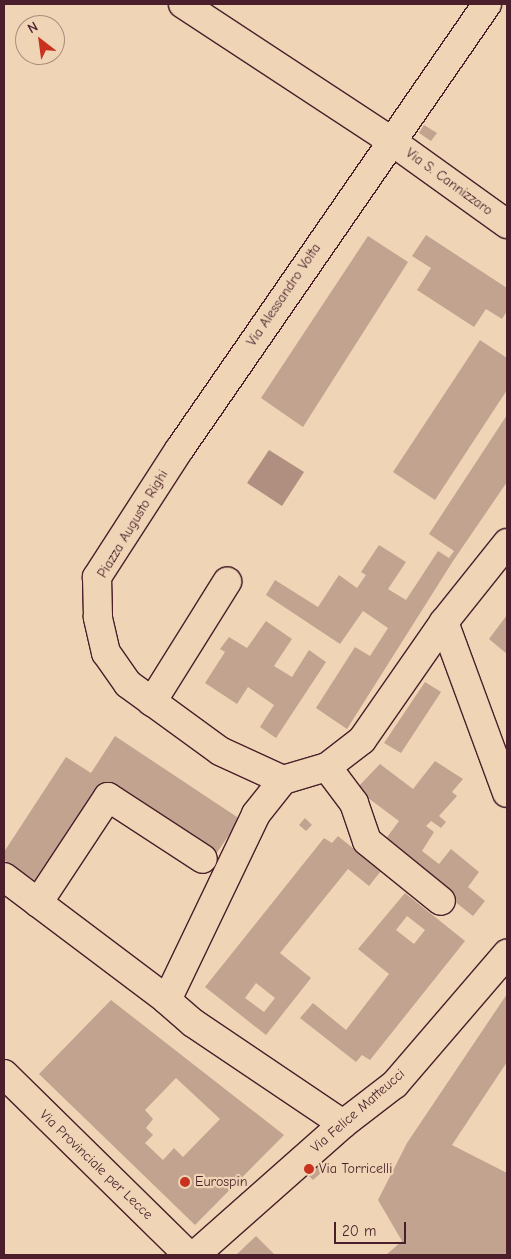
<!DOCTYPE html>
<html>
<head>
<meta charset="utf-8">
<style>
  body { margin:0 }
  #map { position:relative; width:511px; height:1259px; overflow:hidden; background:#efd5b6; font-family:"Comic Neue",sans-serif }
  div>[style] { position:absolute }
  .water>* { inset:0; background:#b08f81 }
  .building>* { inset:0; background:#c1a38f }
  .roads { filter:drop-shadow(1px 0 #4a1f2b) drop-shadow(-1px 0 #4a1f2b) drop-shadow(0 1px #4a1f2b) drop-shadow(0 -1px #4a1f2b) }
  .minor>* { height:28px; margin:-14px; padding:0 14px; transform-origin:14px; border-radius:14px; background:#efd5b6 }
  .tertiary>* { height:28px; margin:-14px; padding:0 14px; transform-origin:14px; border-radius:14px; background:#efd5b6 }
  .secondary>* { height:28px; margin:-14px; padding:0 14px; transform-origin:14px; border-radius:14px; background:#efd5b6 }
  .dots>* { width:14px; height:14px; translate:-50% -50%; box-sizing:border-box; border:2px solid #efd5b6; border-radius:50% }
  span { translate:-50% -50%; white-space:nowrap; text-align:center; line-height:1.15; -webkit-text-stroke:4.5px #efd5b6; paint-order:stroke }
  .street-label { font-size:14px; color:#4a1f2b }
  .poi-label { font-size:14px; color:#4a1f2b }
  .left { translate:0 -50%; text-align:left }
  .frame { position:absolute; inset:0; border:5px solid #4a1f2b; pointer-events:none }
  .north { position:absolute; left:15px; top:15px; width:50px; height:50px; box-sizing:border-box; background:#efd5b6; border:1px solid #ad8c7e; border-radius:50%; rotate:330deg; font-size:14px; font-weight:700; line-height:20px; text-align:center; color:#4a1f2b }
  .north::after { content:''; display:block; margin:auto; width:18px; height:22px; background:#c8321e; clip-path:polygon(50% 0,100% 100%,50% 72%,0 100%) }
  .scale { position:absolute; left:334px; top:1222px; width:72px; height:22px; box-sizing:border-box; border:2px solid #4a1f2b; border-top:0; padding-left:6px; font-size:15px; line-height:18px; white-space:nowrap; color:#4a1f2b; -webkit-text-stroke:4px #efd5b6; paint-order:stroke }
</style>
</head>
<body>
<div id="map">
  <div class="water">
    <i style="clip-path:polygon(269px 450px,304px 472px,282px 506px,247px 483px)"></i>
  </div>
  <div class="building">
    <i style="clip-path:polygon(424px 125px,437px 133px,431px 141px,419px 133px)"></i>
    <i style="clip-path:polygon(426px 235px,507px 288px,507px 311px,502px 319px,486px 309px,474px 327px,417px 290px,431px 268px,412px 256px)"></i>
    <i style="clip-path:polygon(368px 236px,408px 262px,303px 427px,261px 398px)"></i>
    <i style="clip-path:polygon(480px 340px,507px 358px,507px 390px,435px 500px,393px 472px)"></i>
    <i style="clip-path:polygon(507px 415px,507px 482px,453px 561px,347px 729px,316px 708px,355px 647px,370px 656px,388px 628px,363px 611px,340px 644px,266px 595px,275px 580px,318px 607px,339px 575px,357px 588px,366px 575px,361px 572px,379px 545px,406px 562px,388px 589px,406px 600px,438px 551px,449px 558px,454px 551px,429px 534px)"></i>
    <i style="clip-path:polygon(507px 615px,507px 654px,489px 639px)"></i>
    <i style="clip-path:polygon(266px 621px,292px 639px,274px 666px,292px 677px,309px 650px,326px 662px,276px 738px,260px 727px,274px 705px,248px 687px,237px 704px,205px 683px,225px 652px,220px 649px,229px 637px,247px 648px)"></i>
    <i style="clip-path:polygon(425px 682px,441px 692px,401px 753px,384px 743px)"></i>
    <i style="clip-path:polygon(115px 736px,240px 819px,216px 854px,106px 782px,40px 884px,4px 860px,4px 852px,66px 757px,91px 773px)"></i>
    <i style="clip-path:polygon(435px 761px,463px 779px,452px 792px,457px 796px,439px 816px,446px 822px,441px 828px,431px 821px,426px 826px,434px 832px,422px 851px,439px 864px,451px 849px,479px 872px,468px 887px,485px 901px,473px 916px,382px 844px,399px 821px,356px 789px,380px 764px,413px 789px)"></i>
    <i style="clip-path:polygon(305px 818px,312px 825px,306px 831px,299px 825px)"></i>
    <i style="clip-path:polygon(evenodd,338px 836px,381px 871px,369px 886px,348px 869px,280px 953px,311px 978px,266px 1035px,205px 987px,324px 838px,332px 843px,338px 836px,256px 983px,275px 998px,264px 1012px,245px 998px,256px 983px)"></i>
    <i style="clip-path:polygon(evenodd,405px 893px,465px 941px,370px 1060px,362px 1055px,356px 1062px,300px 1018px,313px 1003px,346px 1030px,389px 974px,358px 949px,405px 893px,407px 916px,425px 930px,414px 944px,396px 930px,407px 916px)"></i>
    <i style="clip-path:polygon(507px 994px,507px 1062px,452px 1145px,507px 1173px,507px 1255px,386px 1255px,402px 1241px,378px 1200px,407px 1143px)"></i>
    <i style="clip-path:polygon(evenodd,111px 1000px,284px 1135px,195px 1225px,39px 1074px,111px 1000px,176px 1078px,220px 1119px,183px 1157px,174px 1148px,163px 1160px,145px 1143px,153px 1135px,146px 1128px,153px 1119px,145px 1110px,176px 1078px)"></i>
    <i style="clip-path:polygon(319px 1166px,323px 1171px,313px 1180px,308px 1175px)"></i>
    <i style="clip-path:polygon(256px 1236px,275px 1255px,236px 1255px)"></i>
  </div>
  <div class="roads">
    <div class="minor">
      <i style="left:183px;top:4px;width:248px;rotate:33.3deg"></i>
      <i style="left:390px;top:140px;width:144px;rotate:35.7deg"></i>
      <i style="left:444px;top:622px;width:182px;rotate:69.8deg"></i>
      <i style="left:152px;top:702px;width:142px;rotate:-58deg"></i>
      <i style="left:327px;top:767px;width:45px;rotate:53.1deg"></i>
      <i style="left:354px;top:803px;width:40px;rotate:71.1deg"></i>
      <i style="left:367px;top:841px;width:95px;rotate:39deg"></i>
      <i style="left:283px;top:780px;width:69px;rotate:-155.3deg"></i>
      <i style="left:220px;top:751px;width:114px;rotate:-143.9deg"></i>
      <i style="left:128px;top:684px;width:38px;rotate:-125deg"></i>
      <i style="left:106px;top:653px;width:37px;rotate:-103deg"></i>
      <i style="left:98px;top:617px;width:40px;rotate:-91.4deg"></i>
      <i style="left:97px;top:577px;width:151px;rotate:-57.2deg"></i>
      <i style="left:179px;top:450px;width:542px;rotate:-55.37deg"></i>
      <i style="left:4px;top:877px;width:204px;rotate:37deg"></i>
      <i style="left:38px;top:903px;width:127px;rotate:-56.6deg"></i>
      <i style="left:108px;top:797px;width:113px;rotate:33.1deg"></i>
      <i style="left:343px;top:1124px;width:181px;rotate:-146deg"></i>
      <i style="left:193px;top:1023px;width:35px;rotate:-139deg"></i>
      <i style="left:167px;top:1000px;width:206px;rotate:-64.4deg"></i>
      <i style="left:256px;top:814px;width:43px;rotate:-51.5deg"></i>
      <i style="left:283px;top:780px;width:46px;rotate:-16.5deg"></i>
      <i style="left:327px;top:767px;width:44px;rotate:-37.6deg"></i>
      <i style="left:362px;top:740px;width:144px;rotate:-55.2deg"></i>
      <i style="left:444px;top:622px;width:101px;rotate:-51.4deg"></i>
    </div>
    <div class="tertiary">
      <i style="left:195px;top:1255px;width:198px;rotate:-41.5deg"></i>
      <i style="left:343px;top:1124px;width:66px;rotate:-37.6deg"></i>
      <i style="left:395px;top:1084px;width:172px;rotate:-49.3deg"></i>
    </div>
    <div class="secondary">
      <i style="left:4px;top:1074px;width:258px;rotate:44.5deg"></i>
    </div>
  </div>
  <div class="dots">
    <i style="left:309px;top:1169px;background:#c8321e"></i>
    <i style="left:185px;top:1182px;background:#c8321e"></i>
  </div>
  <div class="street-label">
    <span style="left:449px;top:182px;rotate:36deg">Via S. Cannizzaro</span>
    <span style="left:284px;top:295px;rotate:-56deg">Via Alessandro Volta</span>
    <span style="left:133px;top:524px;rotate:-59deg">Piazza Augusto Righi</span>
    <span style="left:358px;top:1111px;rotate:-41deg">Via Felice Matteucci</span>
    <span style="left:96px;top:1165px;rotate:44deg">Via Provinciale per Lecce</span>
  </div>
  <div class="poi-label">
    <span class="left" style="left:319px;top:1169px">Via Torricelli</span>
    <span class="left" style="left:195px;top:1182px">Eurospin</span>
  </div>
  <div class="frame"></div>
  <div class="north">N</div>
  <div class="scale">20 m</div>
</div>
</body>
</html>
